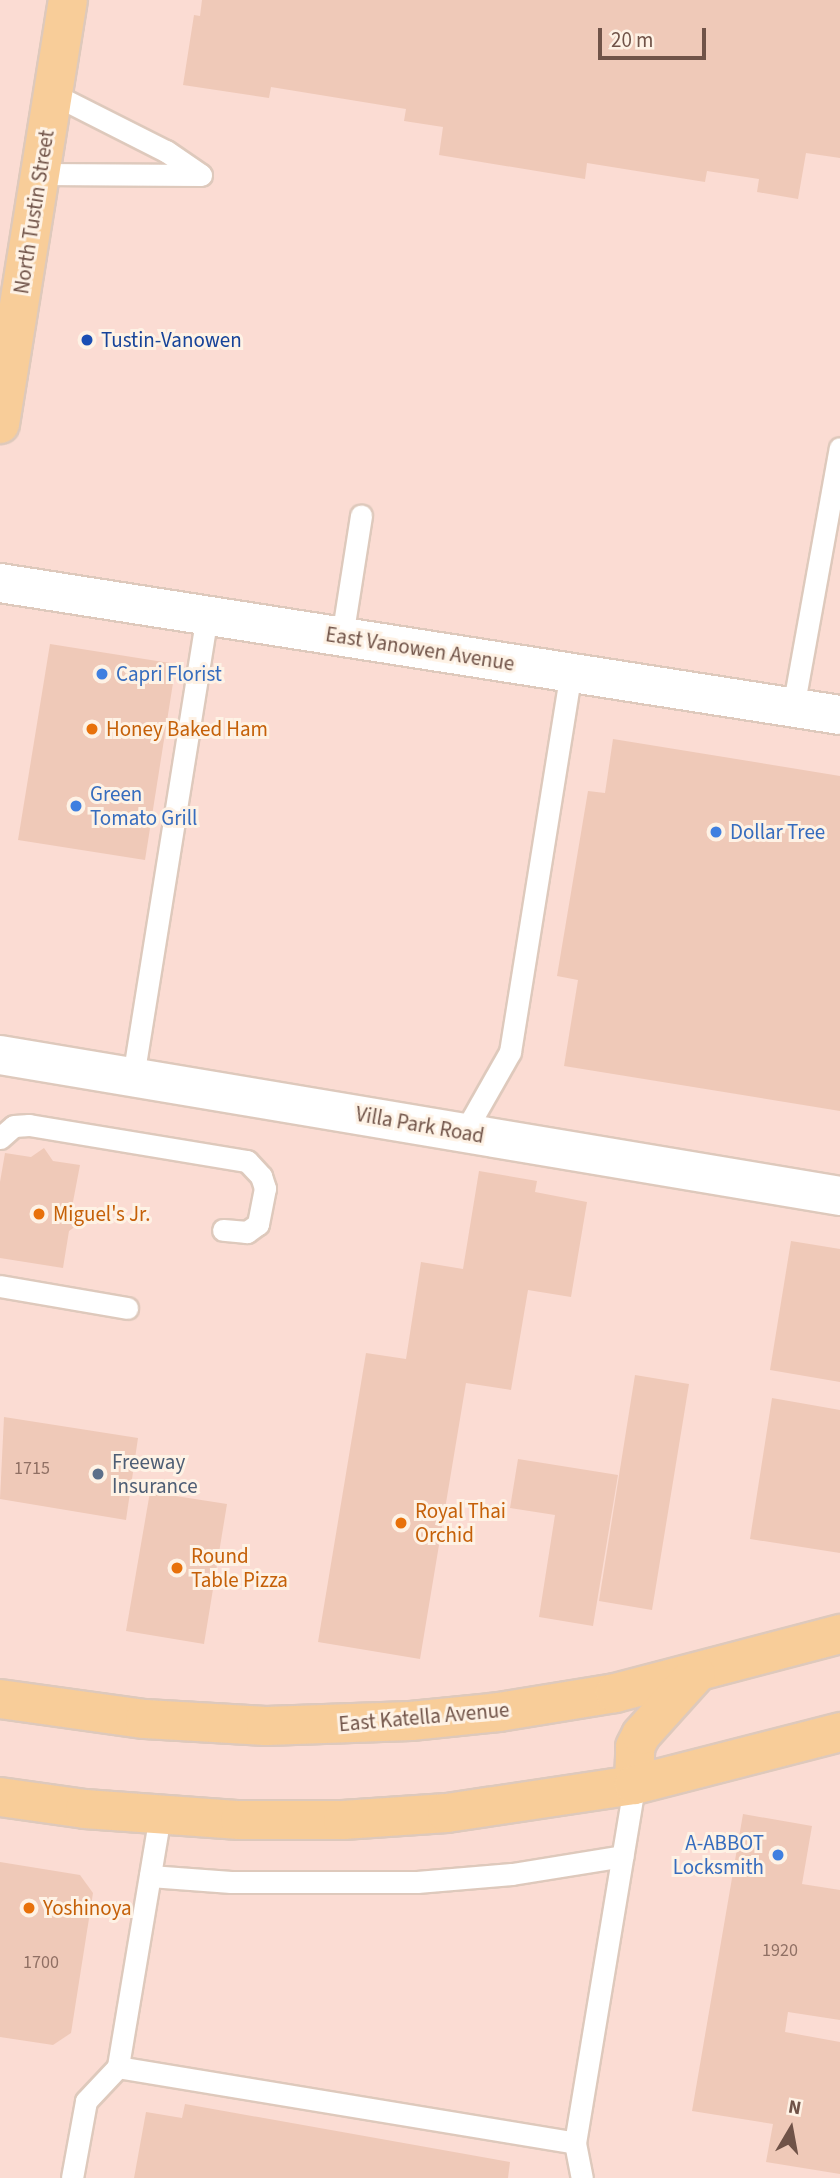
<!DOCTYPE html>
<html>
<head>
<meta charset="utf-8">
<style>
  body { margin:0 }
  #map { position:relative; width:840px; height:2178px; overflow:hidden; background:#fbeedf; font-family:"Source Sans 3",sans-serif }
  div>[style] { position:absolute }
  .commercial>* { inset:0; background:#fbdcd3 }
  .building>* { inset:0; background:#efc9b8 }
  .roads { filter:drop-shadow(2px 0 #dec9bc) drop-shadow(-2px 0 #dec9bc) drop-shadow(0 2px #dec9bc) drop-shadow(0 -2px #dec9bc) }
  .lane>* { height:21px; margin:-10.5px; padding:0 10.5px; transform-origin:10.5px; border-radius:10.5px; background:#fff }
  .street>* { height:38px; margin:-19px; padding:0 19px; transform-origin:19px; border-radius:19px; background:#fff }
  .primary>* { height:38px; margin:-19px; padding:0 19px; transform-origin:19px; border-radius:19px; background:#f8cd99 }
  .dots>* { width:19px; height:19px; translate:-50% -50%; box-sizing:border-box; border:4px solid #fef2e5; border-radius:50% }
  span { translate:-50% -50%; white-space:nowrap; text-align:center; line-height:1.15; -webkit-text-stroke:6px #fef2e5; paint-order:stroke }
  .number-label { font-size:18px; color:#907064 }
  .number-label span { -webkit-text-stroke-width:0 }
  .street-label { font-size:21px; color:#705348 }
  .transit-label { font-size:21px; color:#164399 }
  .left { translate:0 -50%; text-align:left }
  .shop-label { font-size:21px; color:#366cbe }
  .right { translate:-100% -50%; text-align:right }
  .food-label { font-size:21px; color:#c56008 }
  .service-label { font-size:21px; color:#4e5e75 }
  .north { position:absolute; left:756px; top:2094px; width:70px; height:70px; -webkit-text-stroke:5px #fef2e5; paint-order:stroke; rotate:10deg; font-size:19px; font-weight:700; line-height:28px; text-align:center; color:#705348 }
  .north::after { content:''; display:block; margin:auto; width:24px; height:32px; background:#705348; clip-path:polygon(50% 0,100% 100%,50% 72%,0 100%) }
  .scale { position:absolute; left:598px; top:28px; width:108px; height:32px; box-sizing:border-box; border:4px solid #705348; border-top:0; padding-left:9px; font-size:21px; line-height:24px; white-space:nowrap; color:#705348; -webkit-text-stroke:5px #fef2e5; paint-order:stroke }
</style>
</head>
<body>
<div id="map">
  <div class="commercial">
    <i style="clip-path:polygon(0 0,840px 0,840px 2178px,0 2178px)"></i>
  </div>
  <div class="building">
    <i style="clip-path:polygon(202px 0,840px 0,840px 158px,806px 153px,798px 199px,757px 192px,759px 179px,707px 171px,705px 182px,587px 163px,585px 179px,439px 155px,443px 127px,404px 121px,406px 109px,271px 87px,269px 98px,183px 85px,194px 15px,200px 16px)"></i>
    <i style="clip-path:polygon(50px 644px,176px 664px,145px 860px,18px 840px)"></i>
    <i style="clip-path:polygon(613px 739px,840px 776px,840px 1111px,564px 1066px,578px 980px,557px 976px,588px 791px,605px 793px)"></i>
    <i style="clip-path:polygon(44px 1148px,53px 1161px,80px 1165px,72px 1207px,83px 1221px,69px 1231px,63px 1268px,0 1258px,0 1182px,5px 1153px,31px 1157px)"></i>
    <i style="clip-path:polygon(479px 1171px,537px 1181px,535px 1192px,587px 1202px,571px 1297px,528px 1290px,511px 1390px,466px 1383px,420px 1659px,318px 1642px,366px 1353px,406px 1359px,421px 1262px,463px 1269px)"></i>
    <i style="clip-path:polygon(791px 1241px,840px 1249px,840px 1382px,770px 1370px)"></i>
    <i style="clip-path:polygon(635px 1375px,689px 1384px,652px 1610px,599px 1601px)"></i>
    <i style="clip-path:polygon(772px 1398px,840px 1410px,840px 1553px,750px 1539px)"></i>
    <i style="clip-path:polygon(4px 1417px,138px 1438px,126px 1520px,0 1499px)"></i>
    <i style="clip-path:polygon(518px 1459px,618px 1475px,593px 1626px,539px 1617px,555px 1515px,510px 1508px)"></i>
    <i style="clip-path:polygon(150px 1492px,227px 1504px,204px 1644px,126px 1631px)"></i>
    <i style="clip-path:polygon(743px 1814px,812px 1826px,802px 1884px,840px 1890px,840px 2020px,788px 2012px,785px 2032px,840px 2042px,840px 2174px,766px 2162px,773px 2124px,692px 2111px)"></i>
    <i style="clip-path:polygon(0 1862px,80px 1875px,93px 1893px,71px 2033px,53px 2045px,0 2037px)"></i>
    <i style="clip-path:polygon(185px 2104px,510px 2162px,508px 2178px,134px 2178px,146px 2112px,182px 2118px)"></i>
  </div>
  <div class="roads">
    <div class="lane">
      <i style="left:53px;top:94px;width:127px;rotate:26.8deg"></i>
      <i style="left:166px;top:151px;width:42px;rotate:34.4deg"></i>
      <i style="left:40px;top:174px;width:161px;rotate:0.4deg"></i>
      <i style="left:342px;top:637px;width:123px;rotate:-81.1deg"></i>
      <i style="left:793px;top:708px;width:264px;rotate:-79.8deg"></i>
      <i style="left:133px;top:1077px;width:468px;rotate:-80.9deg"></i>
      <i style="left:464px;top:1133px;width:93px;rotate:-60.4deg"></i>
      <i style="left:510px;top:1052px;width:384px;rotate:-80.9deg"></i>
      <i style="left:0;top:1138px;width:18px;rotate:-41deg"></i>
      <i style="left:14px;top:1126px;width:15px;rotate:-4deg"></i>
      <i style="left:29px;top:1125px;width:221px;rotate:9.4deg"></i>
      <i style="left:247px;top:1161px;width:21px;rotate:47deg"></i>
      <i style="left:261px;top:1176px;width:13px;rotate:72deg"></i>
      <i style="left:265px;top:1188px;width:37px;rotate:101deg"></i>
      <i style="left:258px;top:1224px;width:14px;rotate:144deg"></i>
      <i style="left:247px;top:1232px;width:24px;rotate:-175deg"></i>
      <i style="left:0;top:1286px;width:129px;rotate:9.8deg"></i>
      <i style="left:160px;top:1815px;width:255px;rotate:99.5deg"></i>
      <i style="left:118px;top:2067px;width:463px;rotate:9.4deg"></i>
      <i style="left:575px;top:2143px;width:363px;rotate:-80.6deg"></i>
      <i style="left:150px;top:1876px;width:81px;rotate:4.2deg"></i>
      <i style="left:231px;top:1882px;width:186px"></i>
      <i style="left:417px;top:1882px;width:95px;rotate:-4.8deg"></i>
      <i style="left:512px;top:1874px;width:112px;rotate:-9.2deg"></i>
      <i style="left:575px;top:2143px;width:36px;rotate:79deg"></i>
      <i style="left:72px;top:2178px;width:78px;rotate:-79.7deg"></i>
      <i style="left:86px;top:2101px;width:47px;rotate:-46.7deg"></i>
    </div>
    <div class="street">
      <i style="left:0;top:583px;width:850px;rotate:8.93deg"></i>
      <i style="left:0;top:1055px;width:852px;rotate:9.53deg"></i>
    </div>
    <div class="primary">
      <i style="left:0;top:424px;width:429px;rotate:-80.9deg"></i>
      <i style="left:0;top:1699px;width:146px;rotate:7.9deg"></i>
      <i style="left:145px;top:1719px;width:121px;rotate:3.3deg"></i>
      <i style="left:266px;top:1726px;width:145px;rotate:-2deg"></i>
      <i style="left:411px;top:1721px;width:88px;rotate:-5.8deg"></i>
      <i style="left:499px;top:1712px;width:118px;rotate:-9.3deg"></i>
      <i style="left:615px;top:1693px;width:233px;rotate:-14.7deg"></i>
      <i style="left:634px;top:1785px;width:38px;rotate:-88deg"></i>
      <i style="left:635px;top:1747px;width:13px;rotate:-63deg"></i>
      <i style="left:641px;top:1735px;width:82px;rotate:-48deg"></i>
      <i style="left:0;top:1797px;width:86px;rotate:8deg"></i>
      <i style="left:85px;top:1809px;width:155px;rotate:4.1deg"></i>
      <i style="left:240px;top:1820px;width:103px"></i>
      <i style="left:343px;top:1820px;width:104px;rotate:-3.9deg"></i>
      <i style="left:447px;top:1813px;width:189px;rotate:-8.5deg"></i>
      <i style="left:634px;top:1785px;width:213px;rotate:-14.4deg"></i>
    </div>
  </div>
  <div class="dots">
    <i style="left:87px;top:340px;background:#1a4fb4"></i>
    <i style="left:102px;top:674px;background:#3f7fe0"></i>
    <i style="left:92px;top:729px;background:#e8710a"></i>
    <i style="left:76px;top:806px;background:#3f7fe0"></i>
    <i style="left:716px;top:832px;background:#3f7fe0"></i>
    <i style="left:39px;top:1214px;background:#e8710a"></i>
    <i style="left:98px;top:1474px;background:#5c6f8a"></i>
    <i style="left:401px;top:1523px;background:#e8710a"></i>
    <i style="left:177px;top:1568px;background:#e8710a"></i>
    <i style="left:778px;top:1855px;background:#3f7fe0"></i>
    <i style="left:29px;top:1908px;background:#e8710a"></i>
  </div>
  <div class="number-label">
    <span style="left:32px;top:1469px">1715</span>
    <span style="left:780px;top:1951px">1920</span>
    <span style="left:41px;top:1963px">1700</span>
  </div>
  <div class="street-label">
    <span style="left:34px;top:212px;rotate:-81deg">North Tustin Street</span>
    <span style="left:420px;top:649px;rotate:9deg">East Vanowen Avenue</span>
    <span style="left:420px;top:1125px;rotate:10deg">Villa Park Road</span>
    <span style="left:424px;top:1717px;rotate:-5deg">East Katella Avenue</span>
  </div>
  <div class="transit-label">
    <span class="left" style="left:101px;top:340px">Tustin-Vanowen</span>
  </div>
  <div class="shop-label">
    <span class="left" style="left:116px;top:674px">Capri Florist</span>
    <span class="left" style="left:90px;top:806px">Green<br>Tomato Grill</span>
    <span class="left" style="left:730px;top:832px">Dollar Tree</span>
    <span class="right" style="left:764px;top:1855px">A-ABBOT<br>Locksmith</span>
  </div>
  <div class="food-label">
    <span class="left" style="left:106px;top:729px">Honey Baked Ham</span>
    <span class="left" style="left:53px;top:1214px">Miguel's Jr.</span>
    <span class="left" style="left:415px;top:1523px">Royal Thai<br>Orchid</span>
    <span class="left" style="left:191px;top:1568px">Round<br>Table Pizza</span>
    <span class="left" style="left:43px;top:1908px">Yoshinoya</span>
  </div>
  <div class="service-label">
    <span class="left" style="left:112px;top:1474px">Freeway<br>Insurance</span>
  </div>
  <div class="north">N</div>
  <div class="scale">20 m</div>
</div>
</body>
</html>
